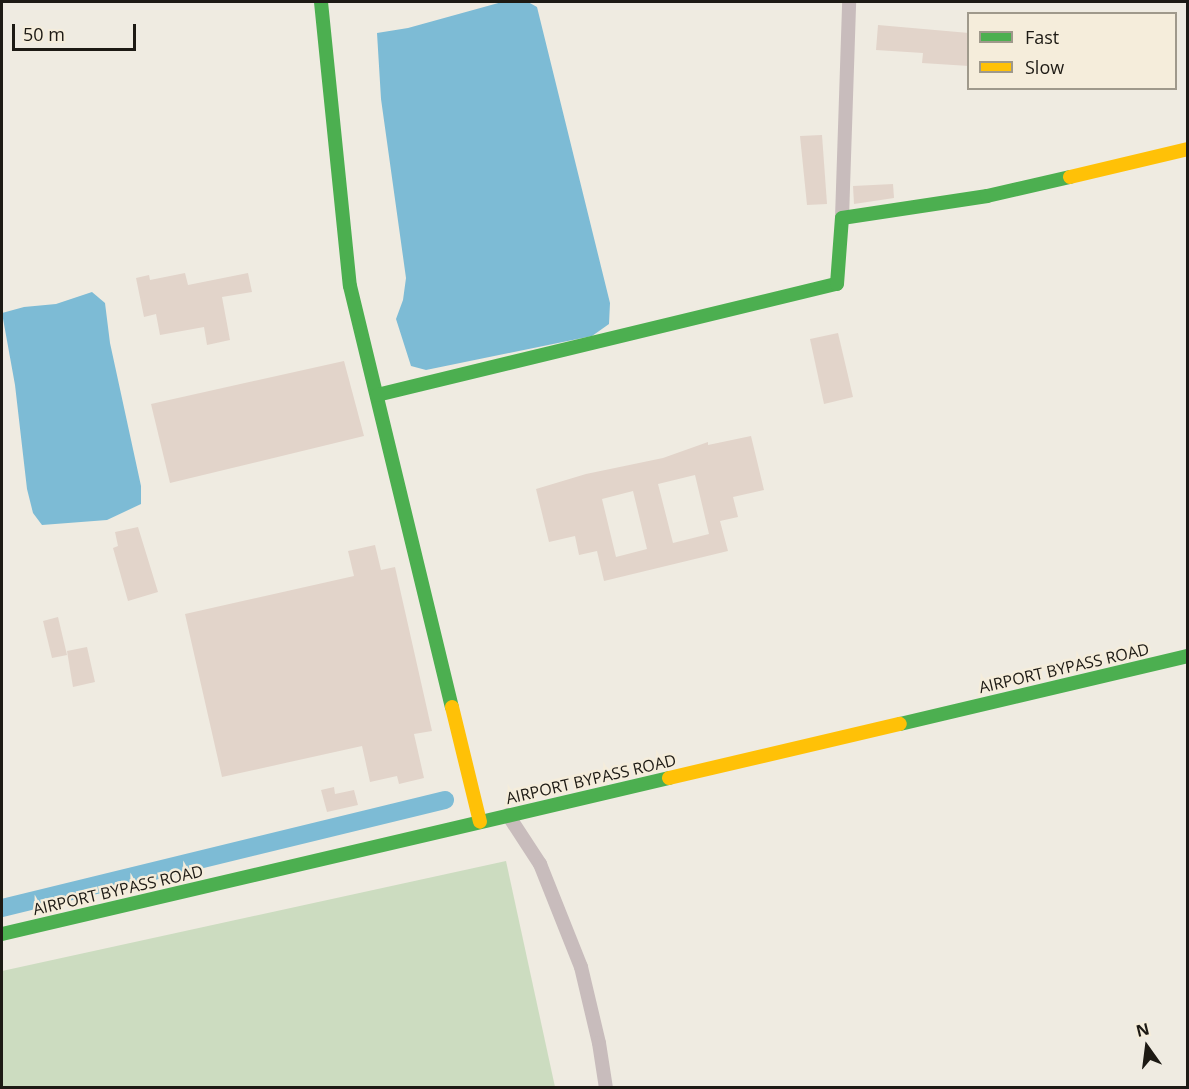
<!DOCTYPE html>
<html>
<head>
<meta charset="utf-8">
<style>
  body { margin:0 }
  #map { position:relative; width:1189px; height:1089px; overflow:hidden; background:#efebe1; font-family:"Open Sans",sans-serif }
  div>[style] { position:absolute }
  .green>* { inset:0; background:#ccdcc0 }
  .water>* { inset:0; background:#7dbbd5 }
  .canal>* { height:18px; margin:-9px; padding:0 9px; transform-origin:9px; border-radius:9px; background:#7dbbd5 }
  .building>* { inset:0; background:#e2d4ca }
  .street>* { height:14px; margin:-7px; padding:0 7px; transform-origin:7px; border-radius:7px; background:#c8bcbc }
  .fast>* { height:14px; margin:-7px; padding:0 7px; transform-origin:7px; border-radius:7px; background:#4caf50 }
  .slow>* { height:14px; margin:-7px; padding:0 7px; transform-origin:7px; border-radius:7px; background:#ffc107 }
  span { translate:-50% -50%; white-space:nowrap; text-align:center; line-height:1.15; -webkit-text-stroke:5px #f5eddb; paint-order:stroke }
  .street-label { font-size:16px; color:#1d1a14 }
  .frame { position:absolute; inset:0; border:3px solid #1d1a14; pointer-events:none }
  .legend { position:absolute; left:967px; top:12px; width:210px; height:78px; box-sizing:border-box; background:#f5eddb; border:2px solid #9f998b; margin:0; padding:8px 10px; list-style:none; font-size:18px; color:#1d1a14 }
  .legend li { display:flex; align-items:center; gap:12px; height:30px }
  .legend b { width:30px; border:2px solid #9f998b }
  .north { position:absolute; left:1117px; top:1017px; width:60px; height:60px; -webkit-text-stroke:4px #f5eddb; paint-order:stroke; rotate:346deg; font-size:16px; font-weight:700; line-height:24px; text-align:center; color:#1d1a14 }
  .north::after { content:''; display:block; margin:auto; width:21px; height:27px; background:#1d1a14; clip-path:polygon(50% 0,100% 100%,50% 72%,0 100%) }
  .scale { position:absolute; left:12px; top:24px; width:124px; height:27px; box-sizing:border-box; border:3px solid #1d1a14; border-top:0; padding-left:8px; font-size:18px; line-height:21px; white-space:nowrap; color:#1d1a14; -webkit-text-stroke:4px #f5eddb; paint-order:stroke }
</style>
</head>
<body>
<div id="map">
  <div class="green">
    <i style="clip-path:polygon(506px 861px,555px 1087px,2px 1087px,2px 971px)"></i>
  </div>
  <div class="water">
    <i style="clip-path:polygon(502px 2px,528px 2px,537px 7px,610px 303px,609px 324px,592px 336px,426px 370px,411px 366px,396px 319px,403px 300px,406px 278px,381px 99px,377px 33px,408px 28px)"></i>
    <i style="clip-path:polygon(92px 292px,105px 303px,110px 343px,141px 486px,141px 504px,107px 520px,42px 525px,33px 513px,27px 489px,15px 385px,2px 313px,24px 307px,56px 304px)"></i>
  </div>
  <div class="canal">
    <i style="left:2px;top:908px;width:456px;rotate:-13.7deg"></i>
  </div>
  <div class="building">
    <i style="clip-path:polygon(878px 25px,969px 33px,969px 66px,922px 63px,923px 53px,876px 50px)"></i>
    <i style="clip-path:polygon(822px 135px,827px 204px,807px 205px,800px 136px)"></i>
    <i style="clip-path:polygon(893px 184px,894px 198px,854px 204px,853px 186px)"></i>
    <i style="clip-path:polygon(185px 273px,188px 285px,248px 273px,252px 292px,222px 297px,230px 340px,207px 345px,204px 327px,160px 335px,156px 314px,144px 317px,136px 278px,149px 275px,150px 280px)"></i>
    <i style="clip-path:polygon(838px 333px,853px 397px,824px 404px,810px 339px)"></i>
    <i style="clip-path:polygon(344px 361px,364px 436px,170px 483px,151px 404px)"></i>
    <i style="clip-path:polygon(evenodd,751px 436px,764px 490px,733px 497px,738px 517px,720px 521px,728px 551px,604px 581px,597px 551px,579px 555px,575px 536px,549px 542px,536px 489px,586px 474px,663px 458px,708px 442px,708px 445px,751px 436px,695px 475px,709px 534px,673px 543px,658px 484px,695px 475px,751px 436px,633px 491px,647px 549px,616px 557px,602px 499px,633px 491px)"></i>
    <i style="clip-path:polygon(138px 527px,158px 592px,128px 601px,113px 548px,118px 546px,115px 532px)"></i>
    <i style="clip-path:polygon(375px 545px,381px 570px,395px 567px,432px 731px,414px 734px,424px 778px,399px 784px,397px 776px,370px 782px,362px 746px,222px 777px,185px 614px,354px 576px,348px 551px)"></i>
    <i style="clip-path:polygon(58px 617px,67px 655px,52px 658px,43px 621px)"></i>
    <i style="clip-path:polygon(87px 647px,95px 682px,73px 687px,67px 651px)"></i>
    <i style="clip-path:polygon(334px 787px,335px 794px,354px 790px,358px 805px,327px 812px,321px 790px)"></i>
  </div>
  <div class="street">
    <i style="left:842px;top:218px;width:216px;rotate:-88.1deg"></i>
    <i style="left:508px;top:815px;width:59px;rotate:56.9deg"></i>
    <i style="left:540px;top:864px;width:111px;rotate:68.3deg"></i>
    <i style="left:581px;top:967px;width:78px;rotate:76.7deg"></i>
    <i style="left:599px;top:1043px;width:46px;rotate:81.2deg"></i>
  </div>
  <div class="fast">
    <i style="left:321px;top:2px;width:285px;rotate:84.2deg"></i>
    <i style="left:350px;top:286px;width:433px;rotate:76.4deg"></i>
    <i style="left:377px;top:395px;width:473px;rotate:-13.6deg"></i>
    <i style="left:837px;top:284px;width:66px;rotate:-85.7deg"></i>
    <i style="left:842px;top:218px;width:147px;rotate:-8.6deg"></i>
    <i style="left:987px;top:196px;width:85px;rotate:-12.9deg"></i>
    <i style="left:900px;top:724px;width:296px;rotate:-13.3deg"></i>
    <i style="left:2px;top:934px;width:685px;rotate:-13.16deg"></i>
  </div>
  <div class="slow">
    <i style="left:1070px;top:177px;width:121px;rotate:-13.3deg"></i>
    <i style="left:452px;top:707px;width:118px;rotate:76.3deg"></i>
    <i style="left:669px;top:778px;width:237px;rotate:-13.2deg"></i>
  </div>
  <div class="street-label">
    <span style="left:1064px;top:668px;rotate:-13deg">AIRPORT BYPASS ROAD</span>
    <span style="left:591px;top:779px;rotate:-13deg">AIRPORT BYPASS ROAD</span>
    <span style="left:118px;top:890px;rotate:-13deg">AIRPORT BYPASS ROAD</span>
  </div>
  <div class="frame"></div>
  <ul class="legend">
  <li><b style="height:8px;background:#4caf50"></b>Fast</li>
  <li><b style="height:8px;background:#ffc107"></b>Slow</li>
  </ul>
  <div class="north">N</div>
  <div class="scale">50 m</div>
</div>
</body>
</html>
